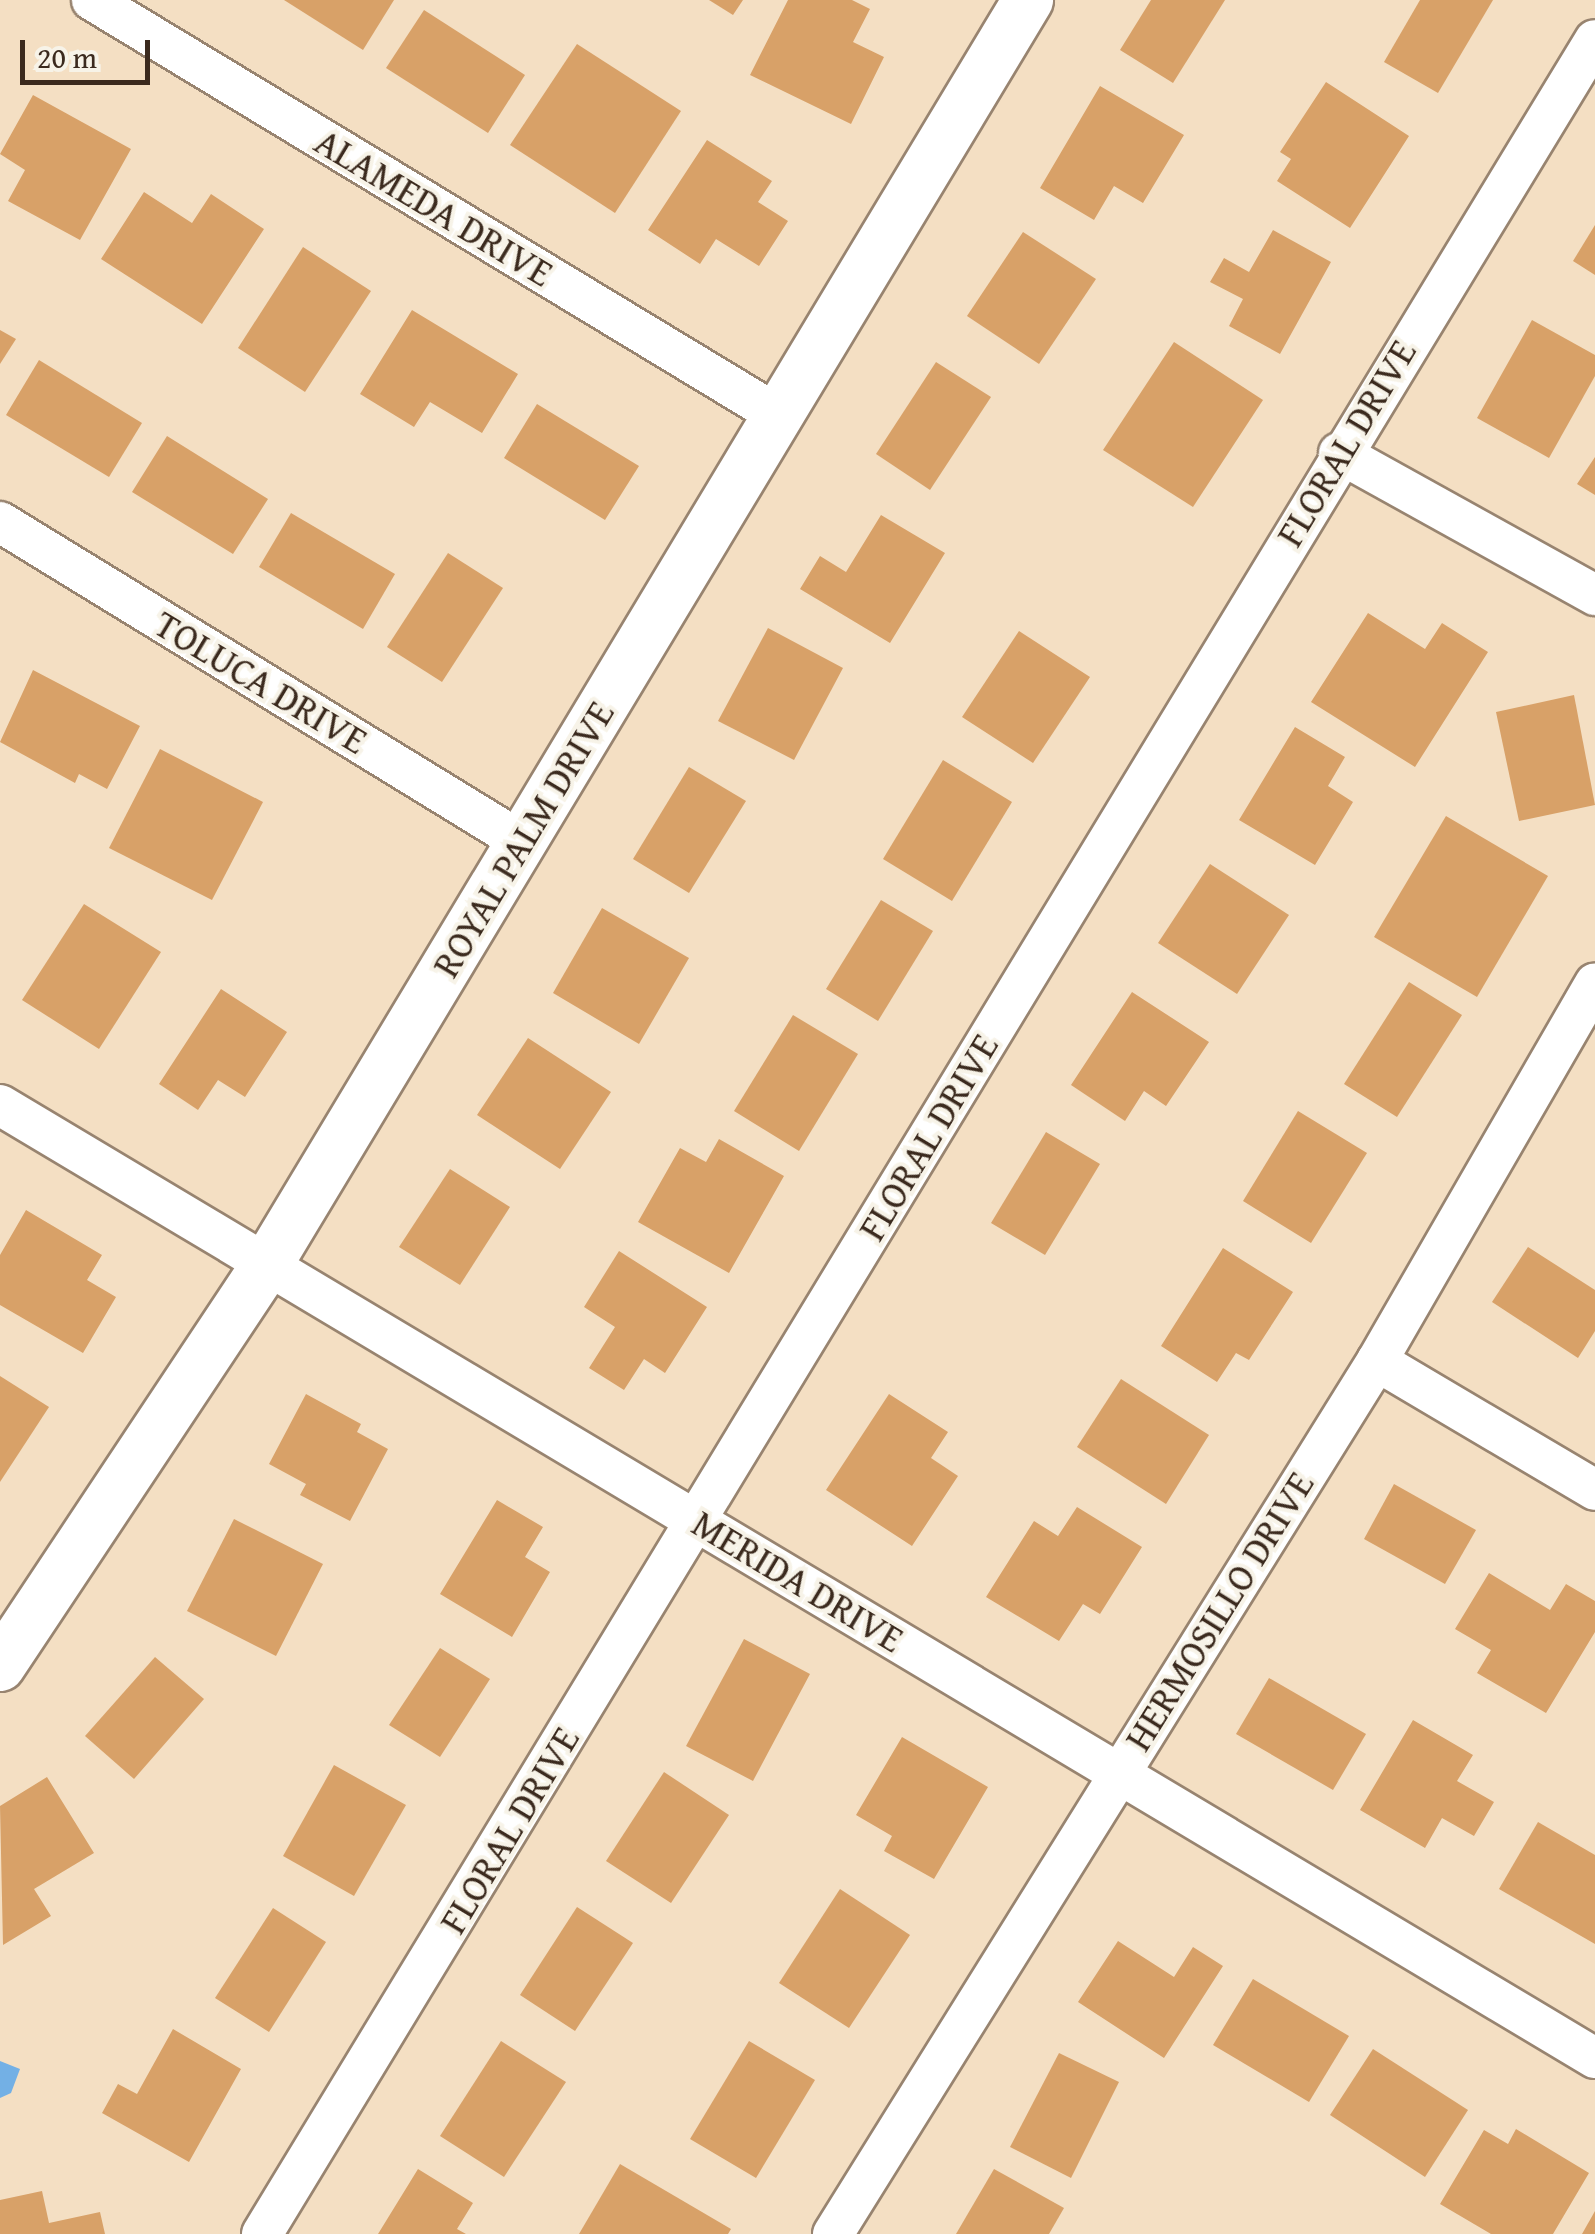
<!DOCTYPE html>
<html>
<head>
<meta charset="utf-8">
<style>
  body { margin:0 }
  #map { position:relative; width:1595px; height:2234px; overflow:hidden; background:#f4dfc3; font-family:"Gentium Book Plus",serif }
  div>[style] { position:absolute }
  .water>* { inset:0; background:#73b0e5 }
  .building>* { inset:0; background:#d8a168 }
  .roads { filter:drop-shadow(2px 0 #988470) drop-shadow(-2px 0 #988470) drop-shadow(0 2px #988470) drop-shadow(0 -2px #988470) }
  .minor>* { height:40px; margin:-20px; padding:0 20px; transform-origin:20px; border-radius:20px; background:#fff }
  .tertiary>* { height:50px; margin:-25px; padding:0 25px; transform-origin:25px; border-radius:25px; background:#fff }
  span { translate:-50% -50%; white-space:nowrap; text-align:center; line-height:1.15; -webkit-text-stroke:8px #f7f3e8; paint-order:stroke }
  .street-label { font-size:38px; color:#3b2a1e }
  .scale { position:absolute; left:20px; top:40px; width:130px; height:45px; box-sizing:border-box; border:5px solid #3b2a1e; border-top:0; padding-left:12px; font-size:30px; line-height:35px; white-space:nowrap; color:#3b2a1e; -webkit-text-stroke:8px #f7f3e8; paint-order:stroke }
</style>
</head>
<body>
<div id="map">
  <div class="water">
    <i style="clip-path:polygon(0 2061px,20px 2069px,11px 2093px,0 2098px)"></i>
  </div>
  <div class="building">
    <i style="clip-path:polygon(284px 0,394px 0,363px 50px)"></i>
    <i style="clip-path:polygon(709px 0,743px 0,733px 15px)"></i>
    <i style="clip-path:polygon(788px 0,852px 0,870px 9px,853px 42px,884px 57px,851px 124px,750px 75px)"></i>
    <i style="clip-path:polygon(1151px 0,1225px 0,1173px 83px,1120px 50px)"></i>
    <i style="clip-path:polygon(1420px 0,1493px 0,1438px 93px,1384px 62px)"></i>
    <i style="clip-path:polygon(424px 10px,525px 75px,488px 133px,386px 68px)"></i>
    <i style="clip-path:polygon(577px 44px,681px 111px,615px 213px,510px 145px)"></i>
    <i style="clip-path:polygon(1326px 82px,1409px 136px,1350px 228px,1277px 181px,1291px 159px,1280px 152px)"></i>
    <i style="clip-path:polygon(1100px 86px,1184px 135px,1143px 203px,1114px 186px,1094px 220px,1040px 188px)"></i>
    <i style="clip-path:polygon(33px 95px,131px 149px,80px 240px,8px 201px,25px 170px,0 154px)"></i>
    <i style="clip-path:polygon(707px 140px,772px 181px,758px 202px,788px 221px,759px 266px,716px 239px,700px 264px,648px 230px)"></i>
    <i style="clip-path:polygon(144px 192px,192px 223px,211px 194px,264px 229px,202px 324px,101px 259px)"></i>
    <i style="clip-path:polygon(1595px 225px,1595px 275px,1573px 261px)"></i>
    <i style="clip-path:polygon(1273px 230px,1331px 262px,1280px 354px,1229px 326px,1243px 299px,1210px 282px,1224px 258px,1249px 272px)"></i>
    <i style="clip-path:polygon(1023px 232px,1096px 279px,1039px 364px,967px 316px)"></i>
    <i style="clip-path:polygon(303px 247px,371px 291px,305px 392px,238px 348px)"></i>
    <i style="clip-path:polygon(412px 310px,518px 374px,482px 433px,430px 402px,414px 427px,360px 394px)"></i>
    <i style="clip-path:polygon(1532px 320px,1595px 355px,1595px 376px,1549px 458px,1477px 418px)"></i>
    <i style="clip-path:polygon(0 330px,16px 339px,0 364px)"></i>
    <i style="clip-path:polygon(1174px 342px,1263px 400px,1193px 507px,1103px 450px)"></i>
    <i style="clip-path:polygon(39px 360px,142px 423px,109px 477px,6px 415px)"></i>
    <i style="clip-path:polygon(936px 362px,991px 397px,930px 490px,876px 454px)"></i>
    <i style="clip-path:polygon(537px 404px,639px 466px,605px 520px,504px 458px)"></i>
    <i style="clip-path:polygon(167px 436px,268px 499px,233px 554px,132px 492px)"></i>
    <i style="clip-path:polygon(1595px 457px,1595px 495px,1577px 484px)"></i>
    <i style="clip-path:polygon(291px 513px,395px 574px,363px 629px,259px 567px)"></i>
    <i style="clip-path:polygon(881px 515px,945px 553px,890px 643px,800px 589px,820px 556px,846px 572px)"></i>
    <i style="clip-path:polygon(448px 553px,503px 588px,442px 682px,387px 647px)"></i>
    <i style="clip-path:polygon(1368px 613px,1425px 649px,1442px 623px,1488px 652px,1415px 767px,1311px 702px)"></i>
    <i style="clip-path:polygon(768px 628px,843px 668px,794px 760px,718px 721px)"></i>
    <i style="clip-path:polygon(1019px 631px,1090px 677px,1033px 763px,962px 717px)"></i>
    <i style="clip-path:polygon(33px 670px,140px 726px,107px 789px,79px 774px,75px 783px,0 742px)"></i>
    <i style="clip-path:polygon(1574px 695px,1595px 805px,1519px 821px,1496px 712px)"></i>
    <i style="clip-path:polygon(1295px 727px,1345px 757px,1328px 786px,1353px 802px,1315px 865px,1239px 820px)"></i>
    <i style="clip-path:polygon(160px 749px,263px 802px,212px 900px,109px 848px)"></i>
    <i style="clip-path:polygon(943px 760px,1012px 802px,952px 901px,883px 859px)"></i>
    <i style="clip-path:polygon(689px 767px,746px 801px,689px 893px,633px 859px)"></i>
    <i style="clip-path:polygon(1446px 816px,1548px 876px,1477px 997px,1374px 937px)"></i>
    <i style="clip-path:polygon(1210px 864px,1289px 915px,1237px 994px,1158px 943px)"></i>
    <i style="clip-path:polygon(881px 900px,933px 931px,878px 1021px,826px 989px)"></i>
    <i style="clip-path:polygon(84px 904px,161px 952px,99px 1049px,22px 1000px)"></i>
    <i style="clip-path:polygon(602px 908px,689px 958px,639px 1044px,553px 993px)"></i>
    <i style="clip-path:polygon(1409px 982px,1462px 1015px,1397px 1117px,1344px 1084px)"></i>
    <i style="clip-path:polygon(221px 989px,287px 1032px,245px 1097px,218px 1080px,198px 1110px,159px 1084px)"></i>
    <i style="clip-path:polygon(1132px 992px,1209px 1042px,1166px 1106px,1144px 1091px,1125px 1121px,1071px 1085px)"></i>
    <i style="clip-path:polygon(793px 1015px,858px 1054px,799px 1151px,734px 1111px)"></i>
    <i style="clip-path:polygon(528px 1038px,611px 1092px,560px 1169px,477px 1115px)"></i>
    <i style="clip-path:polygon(1298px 1111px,1367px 1153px,1311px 1243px,1243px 1201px)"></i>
    <i style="clip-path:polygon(1046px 1132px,1100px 1164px,1045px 1255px,991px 1223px)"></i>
    <i style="clip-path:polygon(719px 1139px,784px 1176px,729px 1273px,638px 1222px,680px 1148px,706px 1162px)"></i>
    <i style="clip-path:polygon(450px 1169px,510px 1207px,460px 1285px,399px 1247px)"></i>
    <i style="clip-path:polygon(26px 1210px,102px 1255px,87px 1280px,116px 1297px,83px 1353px,0 1305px,0 1255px)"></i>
    <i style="clip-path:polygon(1528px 1247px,1595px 1290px,1595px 1331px,1578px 1358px,1492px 1302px)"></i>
    <i style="clip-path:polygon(1223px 1248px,1293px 1292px,1249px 1360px,1236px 1353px,1217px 1382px,1161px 1346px)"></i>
    <i style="clip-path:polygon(619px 1251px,707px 1307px,665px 1373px,644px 1359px,624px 1390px,589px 1368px,615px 1327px,584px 1307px)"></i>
    <i style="clip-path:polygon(0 1376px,49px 1407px,0 1482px)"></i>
    <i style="clip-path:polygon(1121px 1379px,1209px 1435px,1166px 1504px,1077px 1447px)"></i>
    <i style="clip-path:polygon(306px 1394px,361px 1424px,357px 1432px,388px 1449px,350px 1521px,300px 1495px,306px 1484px,269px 1464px)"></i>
    <i style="clip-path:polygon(889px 1394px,948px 1432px,931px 1458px,958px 1476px,912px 1546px,826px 1490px)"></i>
    <i style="clip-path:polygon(1394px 1484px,1476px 1530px,1445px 1584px,1364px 1539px)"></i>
    <i style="clip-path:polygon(497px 1500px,543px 1527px,525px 1557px,550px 1572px,512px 1637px,440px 1594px)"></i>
    <i style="clip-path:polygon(1077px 1507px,1142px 1547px,1100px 1614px,1083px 1604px,1059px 1641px,986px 1597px,1034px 1521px,1058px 1536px)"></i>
    <i style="clip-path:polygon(234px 1519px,323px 1564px,276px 1656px,187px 1611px)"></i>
    <i style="clip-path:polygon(1489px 1573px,1550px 1610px,1566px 1584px,1595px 1601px,1595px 1632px,1546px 1713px,1477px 1673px,1491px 1650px,1455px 1629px)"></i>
    <i style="clip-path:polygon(744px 1639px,810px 1674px,753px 1781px,686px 1746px)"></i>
    <i style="clip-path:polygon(440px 1648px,490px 1679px,440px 1757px,389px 1725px)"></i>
    <i style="clip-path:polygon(155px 1657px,204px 1699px,134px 1779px,85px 1736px)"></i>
    <i style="clip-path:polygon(1269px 1678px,1366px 1734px,1333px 1790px,1236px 1734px)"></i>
    <i style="clip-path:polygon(1413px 1720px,1473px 1755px,1457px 1781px,1494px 1802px,1474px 1836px,1442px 1818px,1425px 1848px,1360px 1810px)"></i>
    <i style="clip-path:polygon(902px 1737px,988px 1787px,934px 1879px,884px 1851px,892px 1836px,856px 1815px)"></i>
    <i style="clip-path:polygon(334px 1765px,406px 1805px,354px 1896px,283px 1856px)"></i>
    <i style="clip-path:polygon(664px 1772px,729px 1815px,671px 1903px,606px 1861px)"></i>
    <i style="clip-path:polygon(47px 1777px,94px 1853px,34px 1889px,51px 1916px,3px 1945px,0 1806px)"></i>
    <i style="clip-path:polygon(1538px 1822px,1595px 1855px,1595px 1944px,1499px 1889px)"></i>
    <i style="clip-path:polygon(840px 1889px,910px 1935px,849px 2028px,779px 1983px)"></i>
    <i style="clip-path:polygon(577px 1907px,633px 1943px,575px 2031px,520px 1995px)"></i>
    <i style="clip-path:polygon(273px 1908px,326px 1942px,269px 2032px,215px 1998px)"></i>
    <i style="clip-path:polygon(1118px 1941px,1174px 1977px,1193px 1947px,1223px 1966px,1164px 2058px,1078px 2002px)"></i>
    <i style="clip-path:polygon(1253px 1979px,1349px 2036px,1309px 2102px,1213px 2045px)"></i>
    <i style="clip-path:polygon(173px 2029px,241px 2069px,189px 2162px,102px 2113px,118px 2084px,137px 2094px)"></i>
    <i style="clip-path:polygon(501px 2041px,566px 2082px,504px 2177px,440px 2136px)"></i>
    <i style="clip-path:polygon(749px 2041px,815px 2080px,756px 2178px,690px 2139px)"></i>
    <i style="clip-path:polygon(1373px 2049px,1468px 2110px,1425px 2177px,1330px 2115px)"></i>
    <i style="clip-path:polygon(1059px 2053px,1119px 2082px,1071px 2178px,1010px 2147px)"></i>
    <i style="clip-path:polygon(1516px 2129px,1589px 2173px,1553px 2234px,1491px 2234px,1440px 2204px,1484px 2130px,1508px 2144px)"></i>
    <i style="clip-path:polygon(620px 2164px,731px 2229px,728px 2234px,579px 2234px)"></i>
    <i style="clip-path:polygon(418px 2169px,473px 2203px,457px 2229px,466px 2234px,378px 2234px)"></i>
    <i style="clip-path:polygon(994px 2169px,1064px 2208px,1049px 2234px,956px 2234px)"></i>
    <i style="clip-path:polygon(42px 2191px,49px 2223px,100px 2212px,105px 2234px,0 2234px,0 2200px)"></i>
    <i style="clip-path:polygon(1595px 2211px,1595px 2234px,1582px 2234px)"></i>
  </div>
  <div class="roads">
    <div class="minor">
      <i style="left:92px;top:0;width:800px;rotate:31.18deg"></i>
      <i style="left:1339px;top:453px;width:293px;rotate:29deg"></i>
      <i style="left:0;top:522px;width:612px;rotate:31.51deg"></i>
      <i style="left:0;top:1105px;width:1858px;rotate:30.86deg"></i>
      <i style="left:1377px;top:1361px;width:253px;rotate:30.6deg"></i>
      <i style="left:262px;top:2234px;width:2567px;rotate:-58.72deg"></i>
      <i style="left:833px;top:2234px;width:1029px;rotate:-58.07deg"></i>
      <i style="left:1377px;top:1361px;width:436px;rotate:-60deg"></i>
    </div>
    <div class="tertiary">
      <i style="left:0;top:1666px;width:484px;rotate:-56.4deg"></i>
      <i style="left:268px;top:1263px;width:1474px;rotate:-58.96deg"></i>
    </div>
  </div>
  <div class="street-label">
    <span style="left:434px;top:207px;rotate:31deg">ALAMEDA DRIVE</span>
    <span style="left:1346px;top:443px;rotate:-59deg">FLORAL DRIVE</span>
    <span style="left:261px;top:682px;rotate:31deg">TOLUCA DRIVE</span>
    <span style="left:523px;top:839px;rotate:-59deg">ROYAL PALM DRIVE</span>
    <span style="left:928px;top:1137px;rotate:-59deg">FLORAL DRIVE</span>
    <span style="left:798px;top:1581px;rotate:31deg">MERIDA DRIVE</span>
    <span style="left:1219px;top:1611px;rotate:-58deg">HERMOSILLO DRIVE</span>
    <span style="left:509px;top:1830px;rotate:-59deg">FLORAL DRIVE</span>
  </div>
  <div class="scale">20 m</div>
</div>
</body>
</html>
